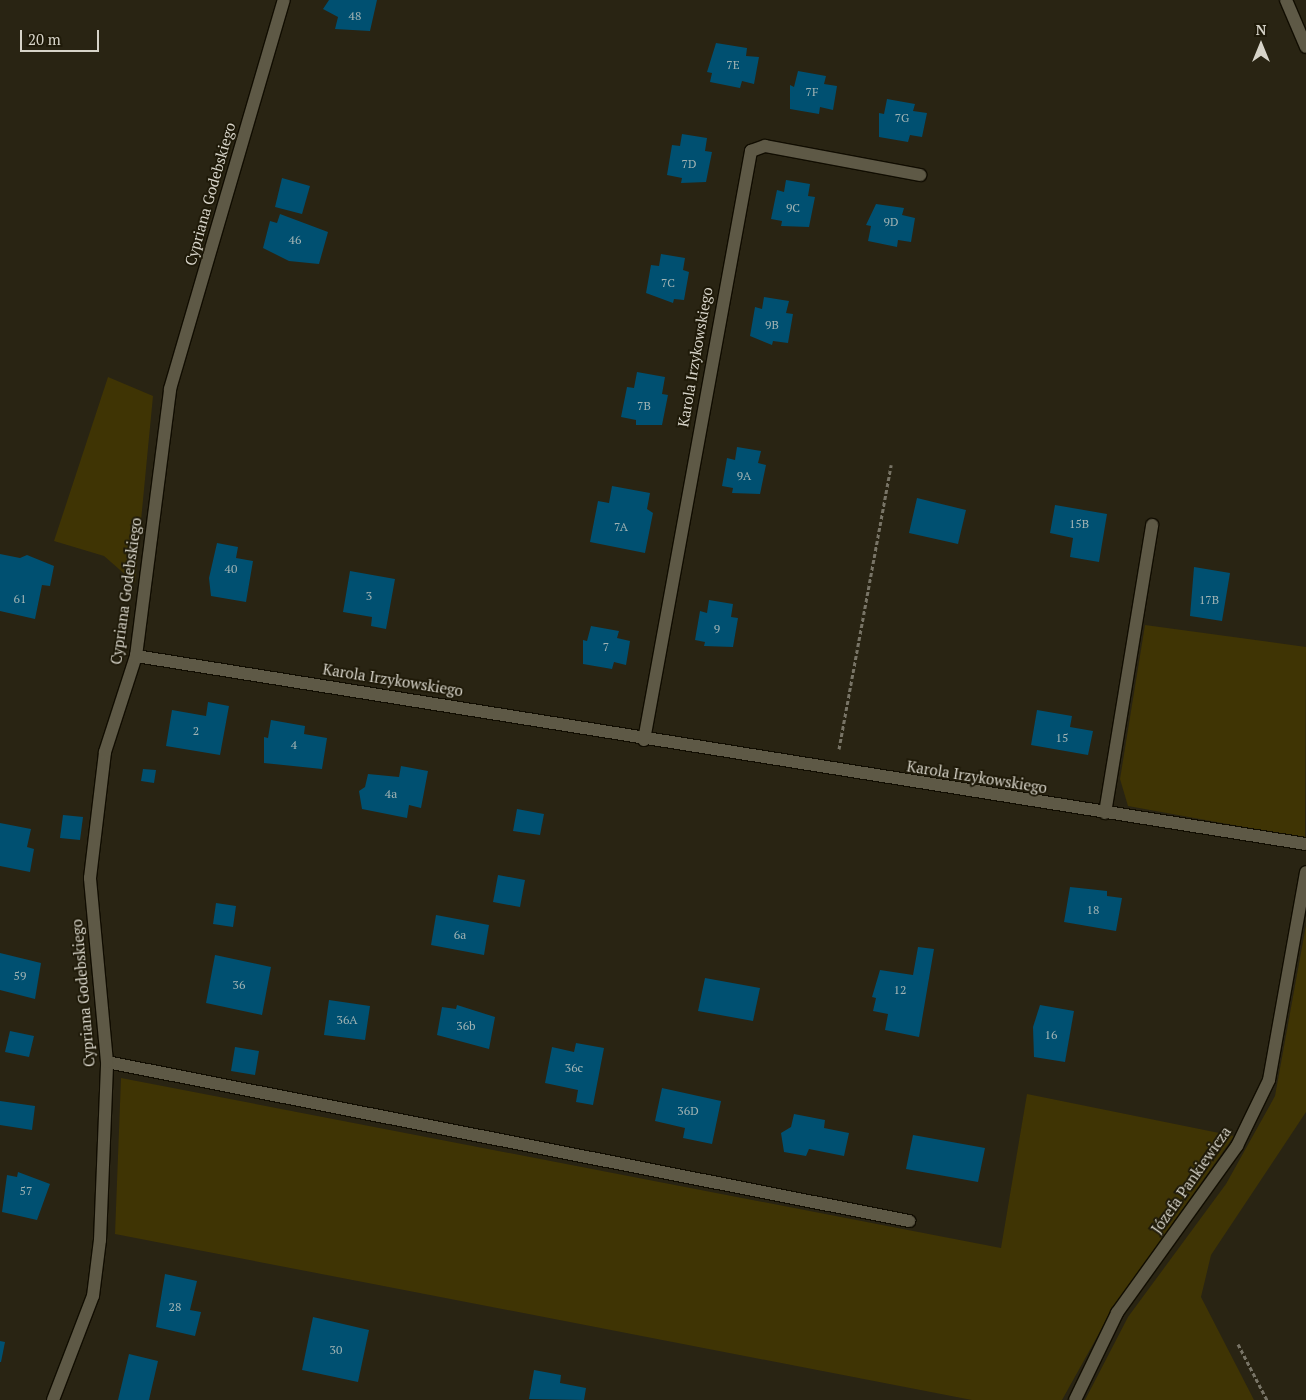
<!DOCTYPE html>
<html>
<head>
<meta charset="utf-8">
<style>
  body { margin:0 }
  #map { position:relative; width:1306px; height:1400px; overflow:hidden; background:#292413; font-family:"PT Serif",serif }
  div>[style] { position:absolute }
  .green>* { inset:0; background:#3f3404 }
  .building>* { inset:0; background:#005071 }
  .path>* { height:3px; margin-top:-1.5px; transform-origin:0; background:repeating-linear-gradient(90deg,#787466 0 4px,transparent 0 6.5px) }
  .roads { filter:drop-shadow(1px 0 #110d01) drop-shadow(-1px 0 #110d01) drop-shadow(0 1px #110d01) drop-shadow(0 -1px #110d01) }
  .service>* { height:12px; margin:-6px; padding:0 6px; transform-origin:6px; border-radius:6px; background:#5e5946 }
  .minor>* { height:12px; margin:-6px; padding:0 6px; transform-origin:6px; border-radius:6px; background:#5e5946 }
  span { translate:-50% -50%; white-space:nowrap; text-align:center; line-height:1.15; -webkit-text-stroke:4px #1f1a09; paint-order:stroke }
  .number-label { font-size:12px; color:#a1b3b3 }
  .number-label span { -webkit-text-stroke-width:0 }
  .street-label { font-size:15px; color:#d7d4c9 }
  .north { position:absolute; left:1236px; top:20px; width:50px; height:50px; -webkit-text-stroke:4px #1f1a09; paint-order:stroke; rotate:0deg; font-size:14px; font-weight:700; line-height:20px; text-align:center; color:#d7d4c9 }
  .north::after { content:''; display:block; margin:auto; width:18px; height:22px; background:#d7d4c9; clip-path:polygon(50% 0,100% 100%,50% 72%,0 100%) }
  .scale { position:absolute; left:20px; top:30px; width:79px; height:22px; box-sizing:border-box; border:2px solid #d7d4c9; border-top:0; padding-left:6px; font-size:15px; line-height:18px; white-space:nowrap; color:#d7d4c9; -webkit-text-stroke:4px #1f1a09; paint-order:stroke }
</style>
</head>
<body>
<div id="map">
  <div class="green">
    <i style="clip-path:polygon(108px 377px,153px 396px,135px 583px,104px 556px,54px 541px)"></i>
    <i style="clip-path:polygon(1145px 625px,1306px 647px,1305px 838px,1128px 806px,1120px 779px)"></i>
    <i style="clip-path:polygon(1306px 925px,1306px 1112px,1211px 1255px,1201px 1297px,1254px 1400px,1085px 1400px,1128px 1317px,1226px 1184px,1275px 1096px)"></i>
    <i style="clip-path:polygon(121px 1078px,1001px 1248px,1027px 1094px,1234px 1136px,1112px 1310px,1062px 1400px,972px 1400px,115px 1234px)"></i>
  </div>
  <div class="building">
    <i style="clip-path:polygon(329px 0,377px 0,370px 31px,335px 29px,338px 17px,323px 9px)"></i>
    <i style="clip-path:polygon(716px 43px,747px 48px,746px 56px,759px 57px,754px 84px,742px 81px,740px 88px,710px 82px,712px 73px,707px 72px)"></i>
    <i style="clip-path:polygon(798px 71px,826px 76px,824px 84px,837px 86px,833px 110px,820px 107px,819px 114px,790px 109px,790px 85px,794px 87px)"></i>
    <i style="clip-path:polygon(887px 99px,915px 104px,913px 111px,927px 113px,922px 137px,910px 135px,908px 142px,879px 137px,879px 113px,884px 114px)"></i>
    <i style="clip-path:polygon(682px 134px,707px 138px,705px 151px,712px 152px,706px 182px,681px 183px,682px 178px,667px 175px,672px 145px,680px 146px)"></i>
    <i style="clip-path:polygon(282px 178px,310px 186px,302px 214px,275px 207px)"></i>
    <i style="clip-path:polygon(786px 180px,810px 184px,808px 196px,815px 197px,809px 227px,781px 226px,782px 221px,771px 219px,777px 190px,784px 192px)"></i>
    <i style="clip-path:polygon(876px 204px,904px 208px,902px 215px,915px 218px,911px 242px,898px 240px,897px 247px,868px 241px,871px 226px,866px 225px)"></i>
    <i style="clip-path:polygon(280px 214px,328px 232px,319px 264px,289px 261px,263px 248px,270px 221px,277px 223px)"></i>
    <i style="clip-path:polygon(661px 254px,685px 258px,683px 270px,689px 272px,684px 300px,674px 299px,673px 303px,646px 293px,651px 265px,659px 266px)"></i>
    <i style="clip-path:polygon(764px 297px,789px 301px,786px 313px,793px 314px,788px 343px,773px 341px,772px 345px,750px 336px,755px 307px,762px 309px)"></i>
    <i style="clip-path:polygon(637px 372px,665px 377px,662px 394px,668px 395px,662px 425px,636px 425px,636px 420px,621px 417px,627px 387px,634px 388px)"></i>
    <i style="clip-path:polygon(737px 447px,761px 451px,758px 463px,766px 465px,760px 494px,732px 493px,733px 488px,722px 486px,727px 458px,735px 460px)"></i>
    <i style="clip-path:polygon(612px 486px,650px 493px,647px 509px,653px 513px,645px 553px,590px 542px,598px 501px,609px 503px)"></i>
    <i style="clip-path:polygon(917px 498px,966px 510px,958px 544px,909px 533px)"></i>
    <i style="clip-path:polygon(1055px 505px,1107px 514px,1099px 562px,1070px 557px,1073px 538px,1050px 533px)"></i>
    <i style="clip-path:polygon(217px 543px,238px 547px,236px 558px,253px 561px,246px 602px,211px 596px,209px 578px)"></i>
    <i style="clip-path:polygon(0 554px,20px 558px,27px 555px,54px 566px,50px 586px,42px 585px,35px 619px,0 611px)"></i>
    <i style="clip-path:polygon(1194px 567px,1230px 573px,1222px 621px,1190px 616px)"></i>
    <i style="clip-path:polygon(350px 571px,395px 579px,386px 629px,371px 626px,372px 617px,343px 612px)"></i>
    <i style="clip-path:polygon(709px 600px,733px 604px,731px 617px,738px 618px,733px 647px,704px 646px,705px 642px,695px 640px,700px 611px,707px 613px)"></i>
    <i style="clip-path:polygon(591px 626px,619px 631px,617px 638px,630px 641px,626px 665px,614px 662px,612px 669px,583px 664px,583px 640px,587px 641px)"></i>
    <i style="clip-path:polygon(208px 702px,229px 706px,220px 755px,166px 746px,172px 710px,206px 716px)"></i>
    <i style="clip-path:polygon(1037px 710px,1072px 716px,1070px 727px,1093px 731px,1088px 755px,1031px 745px)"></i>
    <i style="clip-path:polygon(271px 720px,305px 726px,304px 734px,327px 738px,322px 769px,264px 763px,264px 737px,268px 738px)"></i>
    <i style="clip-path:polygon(401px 766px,428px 771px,421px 808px,409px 805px,407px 818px,362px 809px,359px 791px,365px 787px,368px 774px,399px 777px)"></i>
    <i style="clip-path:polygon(143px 769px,156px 770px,154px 783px,141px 781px)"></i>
    <i style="clip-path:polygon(517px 809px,544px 814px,540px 835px,513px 831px)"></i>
    <i style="clip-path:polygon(63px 815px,83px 817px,80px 840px,60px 838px)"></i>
    <i style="clip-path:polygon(0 823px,31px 829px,27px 847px,34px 849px,30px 872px,0 866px)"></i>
    <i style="clip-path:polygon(498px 875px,525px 880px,520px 907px,493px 902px)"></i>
    <i style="clip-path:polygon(1070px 887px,1107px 891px,1107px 896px,1122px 898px,1116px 931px,1064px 922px)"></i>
    <i style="clip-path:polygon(216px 903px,236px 906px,233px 927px,213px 924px)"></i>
    <i style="clip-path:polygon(436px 915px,489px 925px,484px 955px,431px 945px)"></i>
    <i style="clip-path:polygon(918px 947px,934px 949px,919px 1037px,885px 1030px,888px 1014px,873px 1011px,876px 998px,872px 997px,880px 970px,913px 975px)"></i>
    <i style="clip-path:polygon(0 953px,41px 963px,35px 999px,0 990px)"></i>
    <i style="clip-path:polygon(215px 955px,271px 967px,262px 1015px,206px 1003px)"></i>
    <i style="clip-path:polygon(705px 978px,760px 988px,753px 1021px,698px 1011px)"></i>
    <i style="clip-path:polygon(329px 1000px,370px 1006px,365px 1040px,324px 1035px)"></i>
    <i style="clip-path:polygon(457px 1005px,495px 1017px,489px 1049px,437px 1035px,442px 1007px,456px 1009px)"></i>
    <i style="clip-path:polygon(1040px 1005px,1074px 1011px,1065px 1062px,1034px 1057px,1033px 1027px)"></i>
    <i style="clip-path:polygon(10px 1031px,34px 1036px,29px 1057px,5px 1052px)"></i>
    <i style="clip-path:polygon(576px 1043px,604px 1048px,593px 1105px,576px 1102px,578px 1090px,545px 1083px,552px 1047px,574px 1052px)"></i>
    <i style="clip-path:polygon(235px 1047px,259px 1051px,255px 1075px,231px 1071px)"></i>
    <i style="clip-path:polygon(662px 1088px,721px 1101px,712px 1144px,683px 1138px,685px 1128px,655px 1121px)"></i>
    <i style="clip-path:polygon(0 1101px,35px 1106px,32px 1130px,0 1125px)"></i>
    <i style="clip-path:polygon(794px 1114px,825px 1120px,824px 1128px,849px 1133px,844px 1156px,809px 1149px,806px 1156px,784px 1152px,781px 1133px,791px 1127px)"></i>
    <i style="clip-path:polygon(913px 1135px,985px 1148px,978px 1182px,906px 1169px)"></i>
    <i style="clip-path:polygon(18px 1172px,50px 1184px,37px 1220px,2px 1212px,7px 1175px,17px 1177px)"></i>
    <i style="clip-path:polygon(165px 1274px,197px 1281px,190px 1310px,201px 1312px,195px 1336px,156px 1327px)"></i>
    <i style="clip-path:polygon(313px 1317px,369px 1330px,358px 1382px,302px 1370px)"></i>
    <i style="clip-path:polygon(0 1341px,5px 1342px,1px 1362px,0 1362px)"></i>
    <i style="clip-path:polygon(129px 1354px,158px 1361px,149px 1400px,118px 1400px)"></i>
    <i style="clip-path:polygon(534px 1370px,561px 1375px,560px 1383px,586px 1388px,584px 1400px,529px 1399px)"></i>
  </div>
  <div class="path">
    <i style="left:839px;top:749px;width:289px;rotate:-79.6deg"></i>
    <i style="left:1238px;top:1344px;width:63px;rotate:62.6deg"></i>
  </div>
  <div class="roads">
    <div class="service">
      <i style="left:1286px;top:0;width:51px;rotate:66.9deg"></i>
      <i style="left:1105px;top:813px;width:292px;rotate:-80.7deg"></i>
      <i style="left:107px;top:1062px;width:818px;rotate:11.21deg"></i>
    </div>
    <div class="minor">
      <i style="left:136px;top:656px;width:1185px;rotate:9.13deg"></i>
      <i style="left:644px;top:740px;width:599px;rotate:-79.7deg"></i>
      <i style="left:751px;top:151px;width:15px;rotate:-20deg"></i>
      <i style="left:765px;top:146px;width:158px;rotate:10.6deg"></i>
      <i style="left:53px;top:1400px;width:111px;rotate:-69deg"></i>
      <i style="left:93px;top:1296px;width:56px;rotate:-82.9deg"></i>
      <i style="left:100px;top:1240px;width:178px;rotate:-87.7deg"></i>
      <i style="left:107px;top:1062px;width:185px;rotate:-95.3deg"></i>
      <i style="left:90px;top:878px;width:127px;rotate:-83.2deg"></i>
      <i style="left:105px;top:752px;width:101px;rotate:-72.1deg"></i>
      <i style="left:136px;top:656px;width:269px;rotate:-82.7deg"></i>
      <i style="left:170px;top:389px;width:405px;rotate:-73.7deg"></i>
      <i style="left:1075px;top:1400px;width:97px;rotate:-64.2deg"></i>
      <i style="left:1117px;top:1313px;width:206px;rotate:-54.3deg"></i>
      <i style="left:1237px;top:1146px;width:73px;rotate:-64.1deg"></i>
      <i style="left:1269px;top:1080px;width:211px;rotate:-79.9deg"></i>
    </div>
  </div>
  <div class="number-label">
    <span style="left:355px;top:16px">48</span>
    <span style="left:733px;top:65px">7E</span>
    <span style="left:812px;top:92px">7F</span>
    <span style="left:902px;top:118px">7G</span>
    <span style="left:689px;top:164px">7D</span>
    <span style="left:793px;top:208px">9C</span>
    <span style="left:891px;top:222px">9D</span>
    <span style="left:295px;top:240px">46</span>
    <span style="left:668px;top:283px">7C</span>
    <span style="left:772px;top:325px">9B</span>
    <span style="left:644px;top:406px">7B</span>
    <span style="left:744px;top:476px">9A</span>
    <span style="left:1079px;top:524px">15B</span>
    <span style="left:621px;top:527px">7A</span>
    <span style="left:231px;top:569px">40</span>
    <span style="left:369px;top:596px">3</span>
    <span style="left:20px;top:599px">61</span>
    <span style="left:1209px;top:600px">17B</span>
    <span style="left:717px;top:629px">9</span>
    <span style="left:606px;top:647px">7</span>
    <span style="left:196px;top:731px">2</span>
    <span style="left:1062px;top:738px">15</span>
    <span style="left:294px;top:745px">4</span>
    <span style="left:391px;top:794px">4a</span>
    <span style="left:1093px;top:910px">18</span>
    <span style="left:460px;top:935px">6a</span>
    <span style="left:20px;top:976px">59</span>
    <span style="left:239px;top:985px">36</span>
    <span style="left:900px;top:990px">12</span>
    <span style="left:347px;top:1020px">36A</span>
    <span style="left:466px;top:1026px">36b</span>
    <span style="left:1051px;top:1035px">16</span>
    <span style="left:574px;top:1068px">36c</span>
    <span style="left:688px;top:1111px">36D</span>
    <span style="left:26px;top:1191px">57</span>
    <span style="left:175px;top:1307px">28</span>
    <span style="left:336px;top:1350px">30</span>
  </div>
  <div class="street-label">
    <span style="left:210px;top:194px;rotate:-74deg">Cypriana Godebskiego</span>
    <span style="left:695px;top:357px;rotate:-80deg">Karola Irzykowskiego</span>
    <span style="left:126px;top:591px;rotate:-82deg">Cypriana Godebskiego</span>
    <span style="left:393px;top:680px;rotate:9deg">Karola Irzykowskiego</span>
    <span style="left:977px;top:777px;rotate:9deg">Karola Irzykowskiego</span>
    <span style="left:83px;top:993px;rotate:-95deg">Cypriana Godebskiego</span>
    <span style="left:1191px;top:1180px;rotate:-55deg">Józefa Pankiewicza</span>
  </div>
  <div class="north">N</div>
  <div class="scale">20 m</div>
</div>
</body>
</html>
